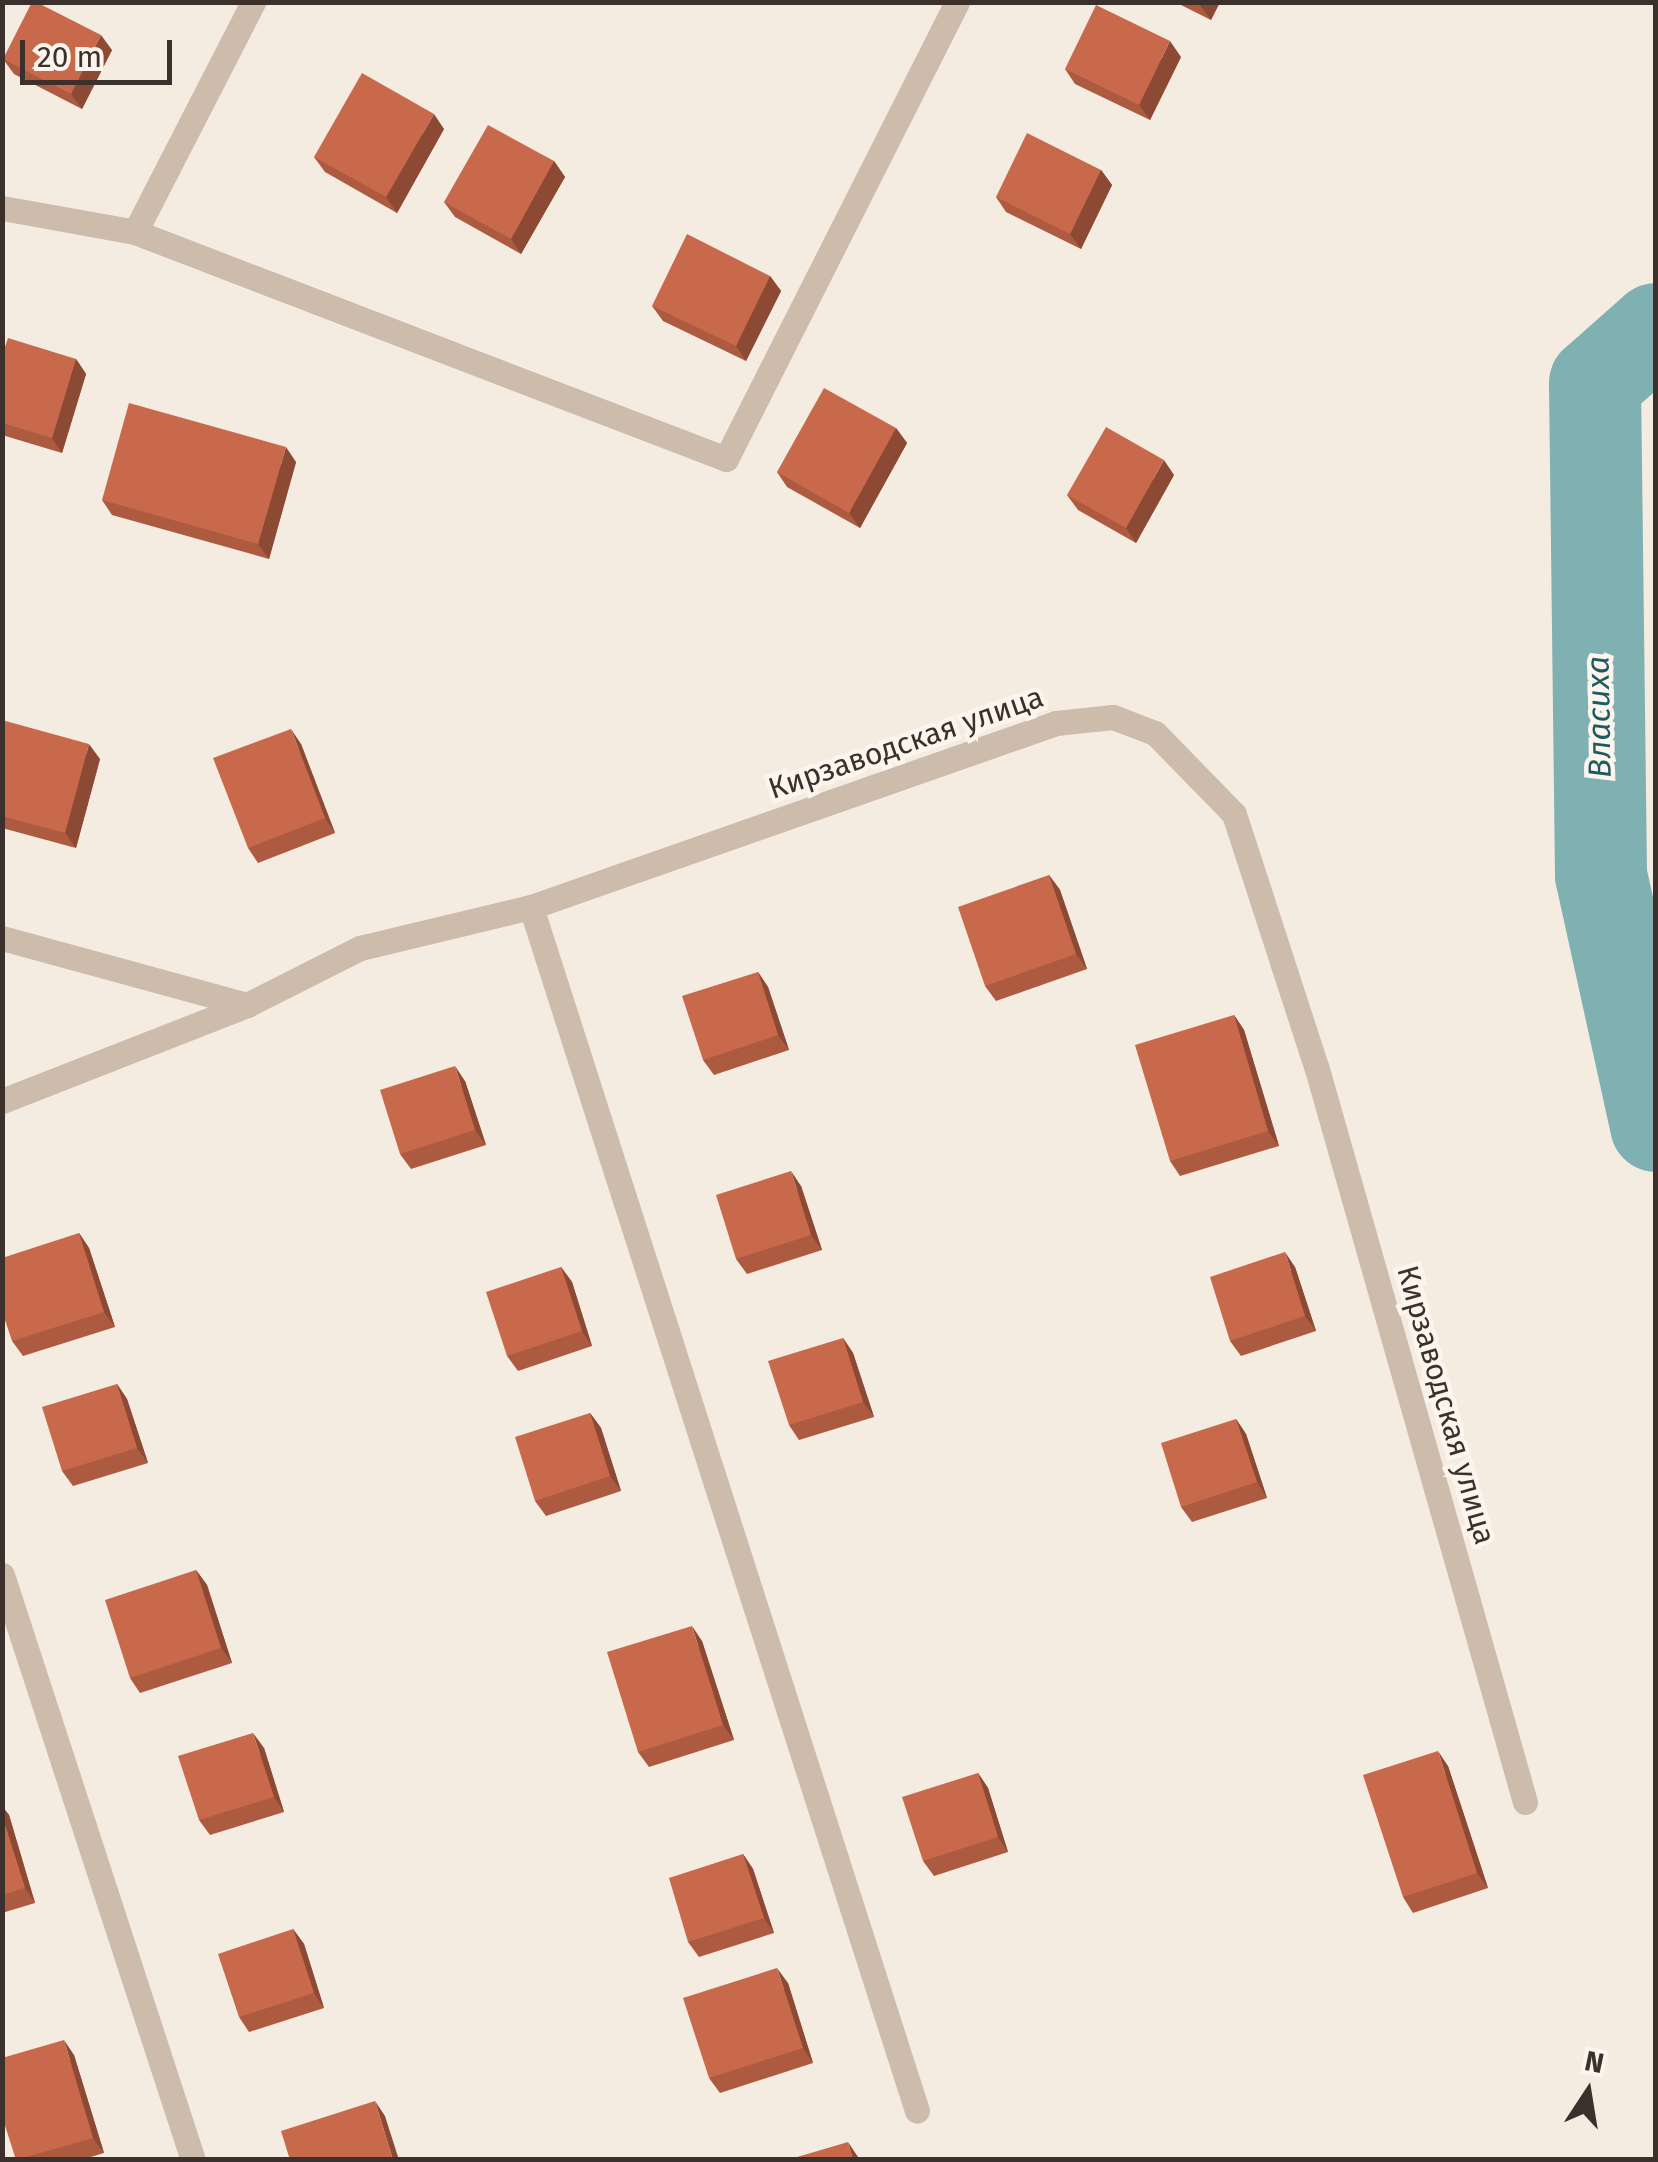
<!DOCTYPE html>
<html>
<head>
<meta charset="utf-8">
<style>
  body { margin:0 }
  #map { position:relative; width:1658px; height:2162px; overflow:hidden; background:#f4ebe1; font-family:"Fira Sans",sans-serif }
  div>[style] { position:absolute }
  .river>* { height:92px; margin:-46px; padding:0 46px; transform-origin:46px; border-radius:46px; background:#7fb0b2 }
  .minor>* { height:25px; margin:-12.5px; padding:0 12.5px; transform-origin:12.5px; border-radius:12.5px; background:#cdbbac }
  .wall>* { inset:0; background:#ac5a40 }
  .shaded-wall>* { inset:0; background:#8c4a34 }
  .building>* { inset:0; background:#c8694b }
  span { translate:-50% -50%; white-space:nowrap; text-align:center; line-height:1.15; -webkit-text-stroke:9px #fbf5ee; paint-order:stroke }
  .street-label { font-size:30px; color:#3b302b }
  .water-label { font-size:32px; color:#1f5a5e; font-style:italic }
  .frame { position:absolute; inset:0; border:5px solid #3b302b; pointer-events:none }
  .north { position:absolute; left:1538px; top:2042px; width:100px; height:100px; -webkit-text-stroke:8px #fbf5ee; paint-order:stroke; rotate:12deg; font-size:28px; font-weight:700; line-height:40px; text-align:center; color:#3b302b }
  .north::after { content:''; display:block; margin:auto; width:35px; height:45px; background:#3b302b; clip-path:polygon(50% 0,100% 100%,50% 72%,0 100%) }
  .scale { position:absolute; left:20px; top:40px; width:152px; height:45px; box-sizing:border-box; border:5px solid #3b302b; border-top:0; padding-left:12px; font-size:30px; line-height:35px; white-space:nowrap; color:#3b302b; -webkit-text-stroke:8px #fbf5ee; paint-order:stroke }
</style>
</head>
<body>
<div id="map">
  <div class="river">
    <i style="left:1656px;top:329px;width:81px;rotate:138.5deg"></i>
    <i style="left:1595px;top:383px;width:492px;rotate:89.3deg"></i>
    <i style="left:1601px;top:875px;width:257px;rotate:77.6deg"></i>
  </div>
  <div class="minor">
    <i style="left:2px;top:208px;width:135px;rotate:10.2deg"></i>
    <i style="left:135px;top:232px;width:259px;rotate:-62.8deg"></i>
    <i style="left:135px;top:232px;width:633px;rotate:21.01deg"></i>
    <i style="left:726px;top:459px;width:512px;rotate:-63.18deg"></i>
    <i style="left:531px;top:907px;width:1264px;rotate:72.22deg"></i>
    <i style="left:2px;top:938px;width:254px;rotate:15.3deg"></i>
    <i style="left:2px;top:1101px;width:263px;rotate:-21.4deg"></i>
    <i style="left:247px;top:1005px;width:127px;rotate:-26.8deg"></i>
    <i style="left:360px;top:948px;width:176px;rotate:-13.5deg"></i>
    <i style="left:531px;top:907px;width:556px;rotate:-19.31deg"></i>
    <i style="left:1056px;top:723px;width:57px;rotate:-6deg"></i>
    <i style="left:1113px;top:717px;width:45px;rotate:20.9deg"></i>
    <i style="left:1155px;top:733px;width:113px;rotate:45.7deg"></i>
    <i style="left:1234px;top:814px;width:268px;rotate:72deg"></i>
    <i style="left:1317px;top:1069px;width:762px;rotate:74.16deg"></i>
    <i style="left:2px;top:1575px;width:615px;rotate:71.92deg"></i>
  </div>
  <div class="wall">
    <i style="clip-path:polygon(1175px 2px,1220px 2px,1211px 20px)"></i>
    <i style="clip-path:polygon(112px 50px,82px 109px,14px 74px,3px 59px)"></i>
    <i style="clip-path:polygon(1181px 57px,1150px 120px,1075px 84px,1065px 69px)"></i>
    <i style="clip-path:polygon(444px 129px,397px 213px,325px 172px,314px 157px)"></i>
    <i style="clip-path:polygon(554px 161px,565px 177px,521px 254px,455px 217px,444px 202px)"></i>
    <i style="clip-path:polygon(1101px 170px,1112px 185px,1081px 249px,1006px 212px,996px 197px)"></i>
    <i style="clip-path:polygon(770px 276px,781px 291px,746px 361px,663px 321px,652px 306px)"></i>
    <i style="clip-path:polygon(2px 356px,76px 359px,86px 374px,62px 453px,2px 435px)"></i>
    <i style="clip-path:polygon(896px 428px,907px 443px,860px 528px,787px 487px,777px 472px)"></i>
    <i style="clip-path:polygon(296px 462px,269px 559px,112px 515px,102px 500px)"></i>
    <i style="clip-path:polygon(1174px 475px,1136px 543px,1078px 510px,1067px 495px)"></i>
    <i style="clip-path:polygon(2px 720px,100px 759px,76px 848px,2px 828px)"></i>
    <i style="clip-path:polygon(301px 744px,335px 833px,258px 863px,248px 848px)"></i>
    <i style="clip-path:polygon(1049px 875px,1060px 890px,1087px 969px,996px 1001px,985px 986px)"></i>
    <i style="clip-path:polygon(758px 972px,768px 987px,789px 1050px,714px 1075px,703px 1060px)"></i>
    <i style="clip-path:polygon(1234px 1015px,1244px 1030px,1279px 1146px,1180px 1176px,1170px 1161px)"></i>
    <i style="clip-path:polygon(465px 1081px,486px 1145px,411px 1169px,400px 1154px)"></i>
    <i style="clip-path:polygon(801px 1186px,822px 1250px,747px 1274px,736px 1259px)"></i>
    <i style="clip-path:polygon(79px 1233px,89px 1248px,115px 1327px,23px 1356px,12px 1341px)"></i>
    <i style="clip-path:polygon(561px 1267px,572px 1282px,592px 1346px,518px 1371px,507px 1356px)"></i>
    <i style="clip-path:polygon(1295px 1267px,1316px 1331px,1241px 1356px,1230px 1341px)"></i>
    <i style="clip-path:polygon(843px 1338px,853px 1353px,874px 1417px,799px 1440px,789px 1425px)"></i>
    <i style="clip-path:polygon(117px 1384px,127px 1399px,148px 1463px,73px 1486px,62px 1471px)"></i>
    <i style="clip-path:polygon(590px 1413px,601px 1428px,621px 1491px,546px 1516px,535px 1501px)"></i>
    <i style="clip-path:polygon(1236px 1419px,1246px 1434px,1267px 1498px,1192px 1522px,1181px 1507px)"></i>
    <i style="clip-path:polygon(196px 1570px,207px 1585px,232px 1663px,140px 1693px,130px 1678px)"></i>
    <i style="clip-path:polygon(702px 1641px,734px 1740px,649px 1767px,638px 1752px)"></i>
    <i style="clip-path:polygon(264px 1748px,284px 1812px,210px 1835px,199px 1820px)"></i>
    <i style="clip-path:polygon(1448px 1766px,1488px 1888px,1413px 1913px,1403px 1897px)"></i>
    <i style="clip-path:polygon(978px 1773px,988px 1788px,1008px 1852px,934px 1876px,923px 1861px)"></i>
    <i style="clip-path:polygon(2px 1806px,9px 1815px,35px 1903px,2px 1913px)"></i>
    <i style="clip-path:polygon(743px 1854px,753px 1869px,774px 1933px,699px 1957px,688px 1942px)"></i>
    <i style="clip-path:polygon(293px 1929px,304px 1944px,324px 2008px,249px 2032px,239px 2017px)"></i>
    <i style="clip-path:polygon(788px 1983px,813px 2063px,720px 2093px,709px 2078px)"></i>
    <i style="clip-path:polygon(74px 2055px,104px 2153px,81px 2160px,16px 2160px)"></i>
  </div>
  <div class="shaded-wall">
    <i style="clip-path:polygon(1202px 2px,1220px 2px,1211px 20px,1200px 5px)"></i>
    <i style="clip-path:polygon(101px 35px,112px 50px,82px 109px,71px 94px)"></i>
    <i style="clip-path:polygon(1170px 41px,1181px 57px,1150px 120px,1139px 105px)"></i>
    <i style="clip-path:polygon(434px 114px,444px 129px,397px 213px,386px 197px)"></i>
    <i style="clip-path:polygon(554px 161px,565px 177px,521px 254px,511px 239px)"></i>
    <i style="clip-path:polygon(1101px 170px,1112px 185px,1081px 249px,1070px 234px)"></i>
    <i style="clip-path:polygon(770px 276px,781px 291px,746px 361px,736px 346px)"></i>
    <i style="clip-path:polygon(76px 359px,86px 374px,62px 453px,52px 438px)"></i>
    <i style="clip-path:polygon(896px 428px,907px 443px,860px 528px,849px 513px)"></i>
    <i style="clip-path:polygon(286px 447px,296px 462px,269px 559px,258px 544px)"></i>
    <i style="clip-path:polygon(1164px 460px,1174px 475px,1136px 543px,1126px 528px)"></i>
    <i style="clip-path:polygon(291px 729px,301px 744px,335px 833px,325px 818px)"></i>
    <i style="clip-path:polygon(89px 744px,100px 759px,76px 848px,65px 833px)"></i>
    <i style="clip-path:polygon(1049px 875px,1060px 890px,1087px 969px,1076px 954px)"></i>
    <i style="clip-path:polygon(758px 972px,768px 987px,789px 1050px,778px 1035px)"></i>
    <i style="clip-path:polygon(1234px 1015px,1244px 1030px,1279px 1146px,1268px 1131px)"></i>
    <i style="clip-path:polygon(455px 1066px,465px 1081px,486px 1145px,475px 1130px)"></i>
    <i style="clip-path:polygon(791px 1171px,801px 1186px,822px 1250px,811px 1235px)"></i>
    <i style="clip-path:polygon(79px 1233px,89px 1248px,115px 1327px,104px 1312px)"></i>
    <i style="clip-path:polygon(1285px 1252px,1295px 1267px,1316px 1331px,1305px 1316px)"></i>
    <i style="clip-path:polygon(561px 1267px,572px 1282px,592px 1346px,582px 1331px)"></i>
    <i style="clip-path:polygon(843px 1338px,853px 1353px,874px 1417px,863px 1402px)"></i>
    <i style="clip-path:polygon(117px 1384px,127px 1399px,148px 1463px,137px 1448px)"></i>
    <i style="clip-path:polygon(590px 1413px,601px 1428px,621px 1491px,610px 1476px)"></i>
    <i style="clip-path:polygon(1236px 1419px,1246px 1434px,1267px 1498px,1257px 1482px)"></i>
    <i style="clip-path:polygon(196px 1570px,207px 1585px,232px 1663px,221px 1648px)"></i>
    <i style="clip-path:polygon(692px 1626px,702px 1641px,734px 1740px,723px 1725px)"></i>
    <i style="clip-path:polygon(253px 1733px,264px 1748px,284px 1812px,274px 1797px)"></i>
    <i style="clip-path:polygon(1438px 1751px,1448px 1766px,1488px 1888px,1477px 1873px)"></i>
    <i style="clip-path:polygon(978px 1773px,988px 1788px,1008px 1852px,998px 1837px)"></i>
    <i style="clip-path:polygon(2px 1806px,9px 1815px,35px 1903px,25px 1888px,2px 1815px)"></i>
    <i style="clip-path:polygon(743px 1854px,753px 1869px,774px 1933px,764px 1918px)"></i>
    <i style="clip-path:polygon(293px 1929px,304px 1944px,324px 2008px,314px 1993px)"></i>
    <i style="clip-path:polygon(777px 1968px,788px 1983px,813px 2063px,803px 2048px)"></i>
    <i style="clip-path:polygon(64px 2040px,74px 2055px,104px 2153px,93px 2138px)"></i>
    <i style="clip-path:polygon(375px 2101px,385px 2116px,399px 2160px,393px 2160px)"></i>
    <i style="clip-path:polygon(848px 2142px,858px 2157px,859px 2160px,853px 2160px)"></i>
  </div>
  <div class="building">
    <i style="clip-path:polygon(32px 2px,36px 2px,101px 35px,71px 94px,3px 59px)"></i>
    <i style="clip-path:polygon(1096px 5px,1170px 41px,1139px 105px,1065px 69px)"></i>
    <i style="clip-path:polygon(362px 73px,434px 114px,386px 197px,314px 157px)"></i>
    <i style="clip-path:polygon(488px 125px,554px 161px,511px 239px,444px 202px)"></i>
    <i style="clip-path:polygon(1027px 133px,1101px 170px,1070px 234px,996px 197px)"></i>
    <i style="clip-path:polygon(687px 234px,770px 276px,736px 346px,652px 306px)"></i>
    <i style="clip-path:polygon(8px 338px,76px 359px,52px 438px,2px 423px,2px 356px)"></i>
    <i style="clip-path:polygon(824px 388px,896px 428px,849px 513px,777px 472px)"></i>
    <i style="clip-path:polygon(129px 403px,286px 447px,258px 544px,102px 500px)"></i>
    <i style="clip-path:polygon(1106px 427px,1164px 460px,1126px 528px,1067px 495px)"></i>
    <i style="clip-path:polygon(2px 720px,89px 744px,65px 833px,2px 816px)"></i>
    <i style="clip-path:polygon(291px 729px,325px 818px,248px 848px,213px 758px)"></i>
    <i style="clip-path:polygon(1049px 875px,1076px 954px,985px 986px,958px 907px)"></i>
    <i style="clip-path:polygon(758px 972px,778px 1035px,703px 1060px,682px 996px)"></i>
    <i style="clip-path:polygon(1234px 1015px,1268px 1131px,1170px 1161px,1135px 1045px)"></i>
    <i style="clip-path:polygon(455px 1066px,475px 1130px,400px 1154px,380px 1090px)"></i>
    <i style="clip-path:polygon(791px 1171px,811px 1235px,736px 1259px,716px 1195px)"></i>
    <i style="clip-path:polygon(79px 1233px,104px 1312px,12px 1341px,2px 1311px,2px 1258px)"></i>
    <i style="clip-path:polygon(1285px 1252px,1305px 1316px,1230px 1341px,1210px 1277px)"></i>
    <i style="clip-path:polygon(561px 1267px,582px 1331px,507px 1356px,486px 1292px)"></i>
    <i style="clip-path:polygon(843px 1338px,863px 1402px,789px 1425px,768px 1361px)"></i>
    <i style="clip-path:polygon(117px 1384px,137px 1448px,62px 1471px,42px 1407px)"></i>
    <i style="clip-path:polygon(590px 1413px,610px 1476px,535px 1501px,515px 1437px)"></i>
    <i style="clip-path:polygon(1236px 1419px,1257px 1482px,1181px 1507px,1161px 1443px)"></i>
    <i style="clip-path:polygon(196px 1570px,221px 1648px,130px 1678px,105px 1600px)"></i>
    <i style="clip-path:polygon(692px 1626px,723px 1725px,638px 1752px,607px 1652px)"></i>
    <i style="clip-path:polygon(253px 1733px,274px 1797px,199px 1820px,178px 1756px)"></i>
    <i style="clip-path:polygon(1438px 1751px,1477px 1873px,1403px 1897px,1363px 1775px)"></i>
    <i style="clip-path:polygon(978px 1773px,998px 1837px,923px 1861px,902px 1797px)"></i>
    <i style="clip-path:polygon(2px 1815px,25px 1888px,2px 1895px)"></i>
    <i style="clip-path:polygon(743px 1854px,764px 1918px,688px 1942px,669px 1878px)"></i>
    <i style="clip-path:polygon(293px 1929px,314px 1993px,239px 2017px,218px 1954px)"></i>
    <i style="clip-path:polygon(777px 1968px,803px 2048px,709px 2078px,683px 1998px)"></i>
    <i style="clip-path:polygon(64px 2040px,93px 2138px,16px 2160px,2px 2116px,2px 2058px)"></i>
    <i style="clip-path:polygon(375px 2101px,393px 2160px,290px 2160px,281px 2131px)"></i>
    <i style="clip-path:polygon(848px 2142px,853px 2160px,787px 2160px)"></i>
  </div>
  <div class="street-label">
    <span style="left:906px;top:743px;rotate:-19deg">Кирзаводская улица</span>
    <span style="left:1446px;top:1405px;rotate:74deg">Кирзаводская улица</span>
  </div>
  <div class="water-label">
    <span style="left:1599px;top:717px;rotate:-91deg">Власиха</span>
  </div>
  <div class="frame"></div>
  <div class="north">N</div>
  <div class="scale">20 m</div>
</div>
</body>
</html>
